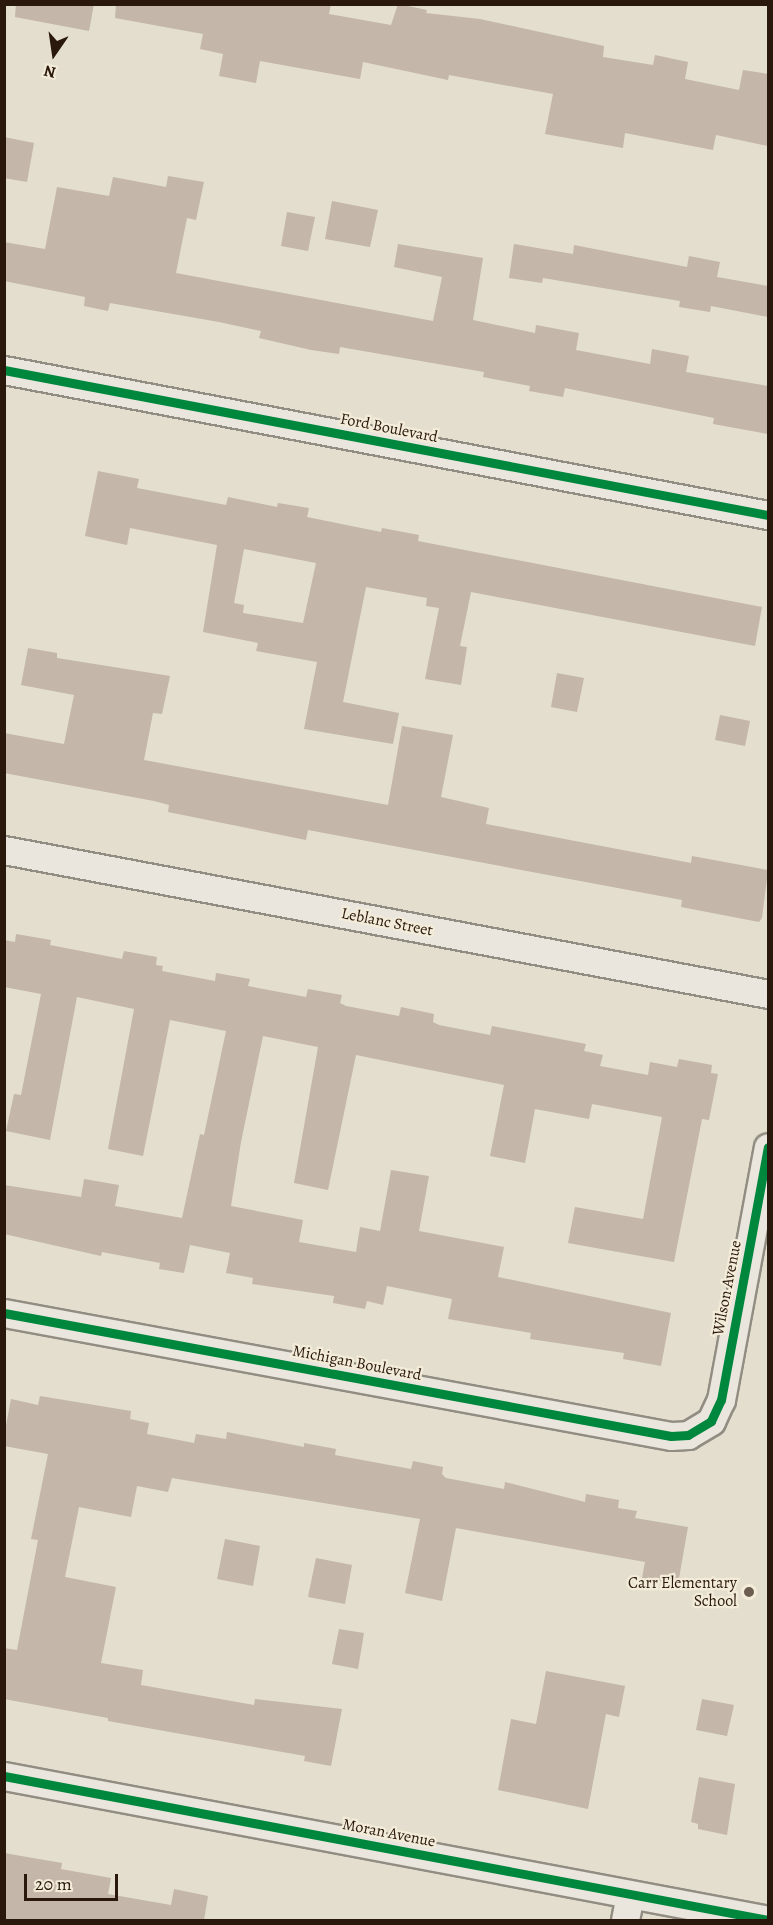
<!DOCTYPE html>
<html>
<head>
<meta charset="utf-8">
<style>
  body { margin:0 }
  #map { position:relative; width:773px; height:1925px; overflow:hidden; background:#e3dece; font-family:Alegreya,serif }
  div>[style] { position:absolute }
  .building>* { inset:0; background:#c4b6a8 }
  .roads { filter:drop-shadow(2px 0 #928d82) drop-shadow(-2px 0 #928d82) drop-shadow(0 2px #928d82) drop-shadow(0 -2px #928d82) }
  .minor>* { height:27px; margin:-13.5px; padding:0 13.5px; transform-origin:13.5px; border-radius:13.5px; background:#eae6de }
  .cycleway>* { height:9px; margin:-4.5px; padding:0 4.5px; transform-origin:4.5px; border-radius:4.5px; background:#00873e }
  .dots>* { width:16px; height:16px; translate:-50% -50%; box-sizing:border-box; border:3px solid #f3ecd9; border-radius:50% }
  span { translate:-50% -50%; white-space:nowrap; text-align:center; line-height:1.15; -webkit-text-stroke:4.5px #f3ecd9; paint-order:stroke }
  .street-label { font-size:16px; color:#2a180c }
  .poi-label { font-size:16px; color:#2a180c }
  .right { translate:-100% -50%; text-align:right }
  .frame { position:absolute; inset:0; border:6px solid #2a180c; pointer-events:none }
  .north { position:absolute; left:24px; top:24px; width:60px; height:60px; -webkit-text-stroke:4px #f3ecd9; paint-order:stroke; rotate:193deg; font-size:16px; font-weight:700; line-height:24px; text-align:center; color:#2a180c }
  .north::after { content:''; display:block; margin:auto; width:21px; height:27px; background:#2a180c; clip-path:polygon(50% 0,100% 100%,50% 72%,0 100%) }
  .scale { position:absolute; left:24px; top:1874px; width:94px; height:27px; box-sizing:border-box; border:3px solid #2a180c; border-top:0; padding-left:8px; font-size:18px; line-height:21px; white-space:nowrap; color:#2a180c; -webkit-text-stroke:4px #f3ecd9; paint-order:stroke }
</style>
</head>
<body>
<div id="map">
  <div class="building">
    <i style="clip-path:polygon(16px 4px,94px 4px,89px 31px,15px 17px)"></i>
    <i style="clip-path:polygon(116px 4px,331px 4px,329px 14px,391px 25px,398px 4px,427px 10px,426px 13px,480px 19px,604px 46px,603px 57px,653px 65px,655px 55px,688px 62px,685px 79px,739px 90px,743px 70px,768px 74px,768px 146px,716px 135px,713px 150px,625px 133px,623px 148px,545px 134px,553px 94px,449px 75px,448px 80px,363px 62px,360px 79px,260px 61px,256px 83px,219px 76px,223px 54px,200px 49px,203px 34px,115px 18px)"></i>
    <i style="clip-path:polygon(4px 137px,34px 143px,27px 182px,4px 178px)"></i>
    <i style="clip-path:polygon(168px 176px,204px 182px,196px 220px,187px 218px,176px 273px,433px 321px,442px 277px,394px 267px,398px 244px,483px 258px,473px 320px,535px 333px,536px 325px,579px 333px,576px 350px,650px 364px,652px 349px,689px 356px,686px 372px,768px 386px,768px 434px,713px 424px,714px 418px,565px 388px,563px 397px,529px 391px,530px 386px,483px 377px,484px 372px,340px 347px,339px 354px,311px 350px,259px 338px,261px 331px,219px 322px,110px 303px,108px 311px,84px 306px,85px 297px,4px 281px,4px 242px,45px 249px,57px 187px,109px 196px,113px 177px,166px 187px)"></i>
    <i style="clip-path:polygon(332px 201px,378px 210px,370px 247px,325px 239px)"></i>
    <i style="clip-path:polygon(287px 212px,315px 217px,308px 251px,281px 246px)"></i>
    <i style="clip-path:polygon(514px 244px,573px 254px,574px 245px,687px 267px,689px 256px,720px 262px,717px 277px,768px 286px,768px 317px,711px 306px,710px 312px,679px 307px,680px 301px,543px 278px,542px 283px,509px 278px)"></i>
    <i style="clip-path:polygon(evenodd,98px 471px,139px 479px,137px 488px,226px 505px,228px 497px,277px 507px,278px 503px,309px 508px,307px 517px,381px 532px,382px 528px,419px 535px,418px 541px,762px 607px,755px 646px,471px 592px,460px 646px,467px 647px,461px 685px,425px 679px,439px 608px,426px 606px,427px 598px,366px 587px,343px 702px,399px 713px,393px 744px,304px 729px,317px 662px,256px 651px,258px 643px,203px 632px,217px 545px,130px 528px,127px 545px,85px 536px,98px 471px,244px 549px,316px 563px,303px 623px,243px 613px,244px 605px,234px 603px,244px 549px)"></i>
    <i style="clip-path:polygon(28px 648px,57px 653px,57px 658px,170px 676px,162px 714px,153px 713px,144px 760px,388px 805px,402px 726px,453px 735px,441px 797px,489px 808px,486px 824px,691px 863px,692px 856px,768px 870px,762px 918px,759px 922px,681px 907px,682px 900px,308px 830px,306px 840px,168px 812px,169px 805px,154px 801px,4px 773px,4px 733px,64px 744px,74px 695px,21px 685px)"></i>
    <i style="clip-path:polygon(557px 673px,584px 678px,577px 712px,551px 707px)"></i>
    <i style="clip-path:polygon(720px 715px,750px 721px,745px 746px,715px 740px)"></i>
    <i style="clip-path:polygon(16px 934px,51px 940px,50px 945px,122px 959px,124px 951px,157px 957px,156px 965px,163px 966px,162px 971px,215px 981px,216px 973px,250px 979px,248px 986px,306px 997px,308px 989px,342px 995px,340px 1003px,346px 1006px,399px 1016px,401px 1007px,434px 1014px,433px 1022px,439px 1025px,490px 1035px,492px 1026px,586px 1044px,584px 1051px,603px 1055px,600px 1066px,648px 1075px,650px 1062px,677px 1067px,679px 1059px,712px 1065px,711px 1073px,718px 1074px,709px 1120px,702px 1119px,674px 1262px,568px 1243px,575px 1207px,643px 1219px,662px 1117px,592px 1104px,589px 1119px,535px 1109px,525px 1163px,490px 1156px,504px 1085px,356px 1055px,328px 1190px,294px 1183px,318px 1047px,263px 1036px,241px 1142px,231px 1206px,303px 1220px,299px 1242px,356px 1252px,360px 1227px,380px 1231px,391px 1170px,429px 1176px,419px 1231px,504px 1247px,498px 1277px,671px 1313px,661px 1366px,623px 1359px,624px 1353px,530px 1339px,531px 1333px,448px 1319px,452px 1299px,387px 1286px,383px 1305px,367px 1301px,365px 1309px,333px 1303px,334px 1296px,252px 1284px,253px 1278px,226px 1273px,230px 1253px,190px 1245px,184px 1273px,159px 1269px,160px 1263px,102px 1252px,101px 1256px,4px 1234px,4px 1185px,81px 1197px,84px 1179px,119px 1185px,115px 1206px,182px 1218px,200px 1134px,204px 1135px,226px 1031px,170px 1020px,143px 1156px,108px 1149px,134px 1009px,77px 997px,50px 1140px,6px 1131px,14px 1094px,21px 1095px,41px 994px,4px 987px,4px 940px,15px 942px)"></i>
    <i style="clip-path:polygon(40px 1396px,131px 1411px,130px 1419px,149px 1423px,147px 1434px,194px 1443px,196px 1434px,226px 1439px,227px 1432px,304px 1447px,304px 1443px,336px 1449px,335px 1455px,411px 1469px,413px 1461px,443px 1467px,442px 1474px,446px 1478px,504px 1489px,505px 1482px,585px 1502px,586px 1494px,619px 1500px,618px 1508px,637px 1511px,635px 1518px,688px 1527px,678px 1584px,642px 1578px,645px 1562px,456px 1528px,442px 1601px,405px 1593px,420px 1519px,172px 1478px,168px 1492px,137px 1486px,131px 1517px,79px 1507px,65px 1577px,116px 1587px,101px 1663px,143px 1670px,141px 1685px,254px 1705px,255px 1699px,342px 1709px,331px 1766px,304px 1761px,305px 1756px,108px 1721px,108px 1718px,4px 1699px,4px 1648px,17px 1650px,38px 1540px,31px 1539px,48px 1454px,4px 1446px,4px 1436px,11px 1399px,38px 1405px)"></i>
    <i style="clip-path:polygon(225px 1539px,260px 1546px,253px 1586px,217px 1579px)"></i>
    <i style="clip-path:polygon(316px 1558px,352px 1565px,345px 1604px,308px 1597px)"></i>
    <i style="clip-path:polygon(339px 1629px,364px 1633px,358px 1669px,332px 1664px)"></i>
    <i style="clip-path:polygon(546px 1671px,625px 1686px,619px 1717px,606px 1714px,588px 1809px,498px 1790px,511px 1719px,536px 1724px)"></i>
    <i style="clip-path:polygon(702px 1699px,734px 1705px,727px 1736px,696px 1730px)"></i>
    <i style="clip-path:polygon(699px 1777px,735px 1784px,727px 1835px,698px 1829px,698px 1824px,691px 1822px)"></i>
    <i style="clip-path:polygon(4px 1853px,62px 1863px,61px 1869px,111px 1878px,108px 1894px,171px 1905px,174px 1889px,208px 1896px,204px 1920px,4px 1920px)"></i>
  </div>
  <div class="roads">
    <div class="minor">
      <i style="left:4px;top:370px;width:778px;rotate:10.75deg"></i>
      <i style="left:4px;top:850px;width:777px;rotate:10.67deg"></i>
      <i style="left:4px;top:1313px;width:678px;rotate:10.45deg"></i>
      <i style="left:671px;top:1436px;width:17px;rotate:-3deg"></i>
      <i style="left:688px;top:1435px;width:27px;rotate:-31deg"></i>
      <i style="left:711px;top:1421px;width:23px;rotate:-65deg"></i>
      <i style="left:721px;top:1400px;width:257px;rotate:-79.5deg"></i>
      <i style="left:4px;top:1776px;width:777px;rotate:10.67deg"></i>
      <i style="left:625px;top:1920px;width:26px;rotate:-79deg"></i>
    </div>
  </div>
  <div class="cycleway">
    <i style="left:4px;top:370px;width:778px;rotate:10.75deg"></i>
    <i style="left:4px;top:1313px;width:678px;rotate:10.45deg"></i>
    <i style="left:671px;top:1436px;width:17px;rotate:-3deg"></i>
    <i style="left:688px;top:1435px;width:27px;rotate:-31deg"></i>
    <i style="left:711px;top:1421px;width:23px;rotate:-65deg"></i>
    <i style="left:721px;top:1400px;width:257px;rotate:-79.5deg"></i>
    <i style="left:4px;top:1776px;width:777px;rotate:10.67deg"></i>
  </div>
  <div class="dots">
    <i style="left:749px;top:1592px;background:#6b5d50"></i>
  </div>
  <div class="street-label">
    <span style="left:389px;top:428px;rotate:11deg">Ford Boulevard</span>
    <span style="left:387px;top:922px;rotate:11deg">Leblanc Street</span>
    <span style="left:727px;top:1288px;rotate:-79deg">Wilson Avenue</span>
    <span style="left:357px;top:1363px;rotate:11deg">Michigan Boulevard</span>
    <span style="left:389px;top:1833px;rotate:11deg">Moran Avenue</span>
  </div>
  <div class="poi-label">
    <span class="right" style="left:737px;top:1592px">Carr Elementary<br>School</span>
  </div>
  <div class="frame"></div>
  <div class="north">N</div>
  <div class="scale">20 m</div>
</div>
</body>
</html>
